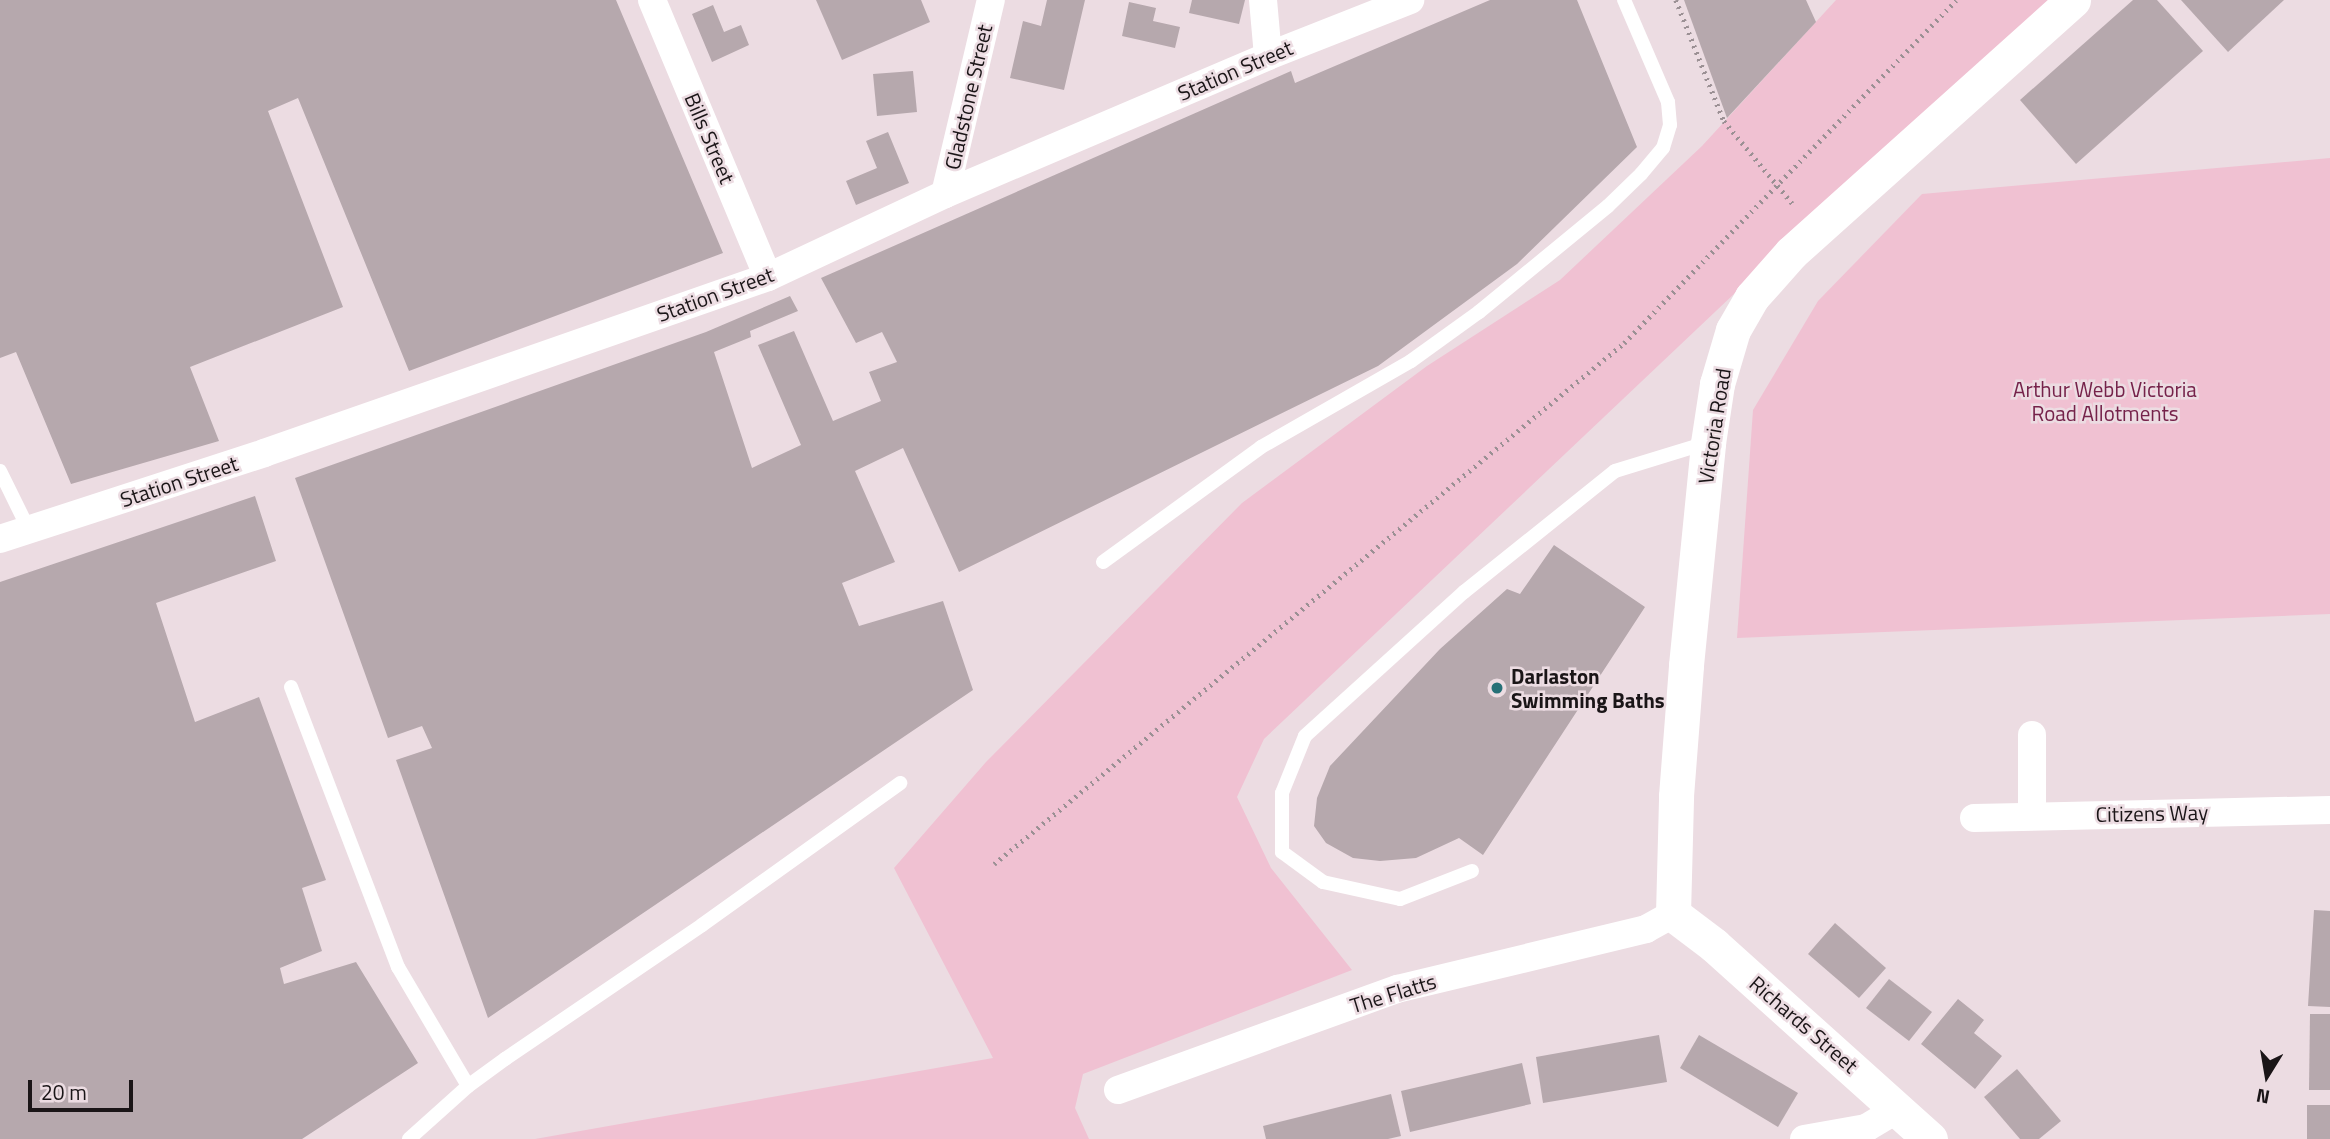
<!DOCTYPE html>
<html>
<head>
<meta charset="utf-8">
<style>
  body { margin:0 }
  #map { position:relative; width:2330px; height:1139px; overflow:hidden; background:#ecdce2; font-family:"Titillium Web",sans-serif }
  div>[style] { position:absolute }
  .green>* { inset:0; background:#f0c1d2 }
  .building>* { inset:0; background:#b6a8ad }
  .path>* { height:4.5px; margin-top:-2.25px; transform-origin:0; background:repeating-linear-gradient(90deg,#9b9094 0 2px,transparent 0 7px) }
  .service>* { height:14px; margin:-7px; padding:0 7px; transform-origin:7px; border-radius:7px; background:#fff }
  .minor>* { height:28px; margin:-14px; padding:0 14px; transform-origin:14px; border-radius:14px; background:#fff }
  .tertiary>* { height:35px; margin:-17.5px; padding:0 17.5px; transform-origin:17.5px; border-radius:17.5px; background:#fff }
  .dots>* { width:19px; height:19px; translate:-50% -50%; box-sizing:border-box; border:4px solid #ecdce2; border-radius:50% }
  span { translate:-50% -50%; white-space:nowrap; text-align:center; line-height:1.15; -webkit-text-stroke:5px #ecdce2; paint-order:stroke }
  .street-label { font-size:21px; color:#1a1517 }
  .park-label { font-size:21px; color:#75224a }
  .poi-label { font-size:21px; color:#1a1517; font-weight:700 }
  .left { translate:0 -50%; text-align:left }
  .north { position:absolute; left:2232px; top:1041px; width:70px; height:70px; -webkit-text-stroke:5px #ecdce2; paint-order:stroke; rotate:191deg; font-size:19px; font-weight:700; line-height:28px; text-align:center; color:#1a1517 }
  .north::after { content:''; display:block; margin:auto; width:24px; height:32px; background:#1a1517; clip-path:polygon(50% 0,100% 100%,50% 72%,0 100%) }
  .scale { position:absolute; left:28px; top:1080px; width:105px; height:32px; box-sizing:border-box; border:4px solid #1a1517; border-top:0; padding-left:9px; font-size:21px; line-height:24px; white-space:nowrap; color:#1a1517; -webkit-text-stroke:5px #ecdce2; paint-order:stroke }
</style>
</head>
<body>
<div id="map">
  <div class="green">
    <i style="clip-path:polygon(1836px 0,2051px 0,1810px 222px,1264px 739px,1237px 797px,1271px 868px,1352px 970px,1083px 1074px,1075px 1108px,1089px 1139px,535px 1139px,993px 1058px,894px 868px,986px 762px,1242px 503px,1427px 366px,1560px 280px,1702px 146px)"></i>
    <i style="clip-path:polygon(2330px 158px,2330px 614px,1737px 638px,1753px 410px,1818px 301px,1922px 194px)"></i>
  </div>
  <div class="building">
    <i style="clip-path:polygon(0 0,616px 0,723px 253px,409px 371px,298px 98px,268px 111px,343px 307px,190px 367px,219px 441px,71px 484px,16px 352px,0 358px)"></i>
    <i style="clip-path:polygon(816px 0,921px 0,930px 22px,842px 60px)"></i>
    <i style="clip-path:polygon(1047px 0,1085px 0,1064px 90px,1010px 78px,1023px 21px,1041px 26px)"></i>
    <i style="clip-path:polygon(1192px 0,1245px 0,1239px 24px,1189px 13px)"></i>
    <i style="clip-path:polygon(1490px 0,1577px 0,1637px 147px,1517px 264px,1378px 366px,959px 572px,903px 448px,855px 471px,895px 562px,842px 583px,859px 626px,943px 601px,973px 690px,488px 1018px,396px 760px,432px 748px,422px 726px,388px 738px,295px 478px,706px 332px,790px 296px,798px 311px,750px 331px,751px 337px,714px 352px,752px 468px,801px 445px,758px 345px,794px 331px,833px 421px,881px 401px,869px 372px,897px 362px,882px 332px,856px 343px,821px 278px,1291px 71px,1295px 83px)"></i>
    <i style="clip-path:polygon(1684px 0,1806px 0,1816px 22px,1727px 118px)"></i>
    <i style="clip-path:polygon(2133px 0,2157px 0,2203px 51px,2076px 164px,2020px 100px)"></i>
    <i style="clip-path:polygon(2181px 0,2284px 0,2228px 52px)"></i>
    <i style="clip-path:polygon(1129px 2px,1156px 8px,1153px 21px,1180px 27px,1175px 48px,1122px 36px)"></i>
    <i style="clip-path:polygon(713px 5px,724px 32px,741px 25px,749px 45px,712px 62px,692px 14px)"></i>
    <i style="clip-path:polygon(913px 71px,917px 112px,877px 116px,873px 74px)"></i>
    <i style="clip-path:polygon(888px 132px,909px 183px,856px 205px,846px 181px,877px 168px,866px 141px)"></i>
    <i style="clip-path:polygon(255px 496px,276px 561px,156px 603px,195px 722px,259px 697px,326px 880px,302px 888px,322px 951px,280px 968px,284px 984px,356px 962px,418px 1063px,302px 1139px,0 1139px,0 582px)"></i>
    <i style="clip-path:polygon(1554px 545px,1645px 607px,1483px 855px,1459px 838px,1416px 858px,1380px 861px,1353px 858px,1326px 843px,1314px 826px,1317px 798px,1330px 766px,1440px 649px,1507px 589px,1520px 594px)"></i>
    <i style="clip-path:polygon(2314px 910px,2330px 911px,2330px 1007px,2308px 1006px)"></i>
    <i style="clip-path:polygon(1835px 923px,1886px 968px,1859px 998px,1808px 954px)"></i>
    <i style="clip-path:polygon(1889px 979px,1932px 1012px,1909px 1041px,1866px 1008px)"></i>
    <i style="clip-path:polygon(1958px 999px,1984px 1020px,1974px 1033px,2002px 1056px,1975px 1089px,1921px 1044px)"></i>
    <i style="clip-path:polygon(2310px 1014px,2330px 1014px,2330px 1090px,2309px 1090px)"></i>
    <i style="clip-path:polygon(1659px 1035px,1667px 1082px,1543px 1103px,1536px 1057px)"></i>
    <i style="clip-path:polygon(1699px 1035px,1798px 1093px,1778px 1127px,1680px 1068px)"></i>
    <i style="clip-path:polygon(1522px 1063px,1531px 1104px,1410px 1132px,1401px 1091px)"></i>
    <i style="clip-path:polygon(2017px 1069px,2061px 1121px,2039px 1139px,2020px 1139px,1984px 1097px)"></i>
    <i style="clip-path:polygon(1391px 1094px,1401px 1136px,1388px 1139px,1266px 1139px,1263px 1126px)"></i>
    <i style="clip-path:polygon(2307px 1105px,2330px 1105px,2330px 1139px,2307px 1139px)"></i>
  </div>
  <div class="path">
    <i style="left:1676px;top:0;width:130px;rotate:68.4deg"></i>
    <i style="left:1724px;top:121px;width:107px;rotate:50.3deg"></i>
    <i style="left:994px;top:864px;width:818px;rotate:-39.59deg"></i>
    <i style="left:1624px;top:343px;width:477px;rotate:-45.9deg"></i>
  </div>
  <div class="service">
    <i style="left:0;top:471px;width:66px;rotate:63.8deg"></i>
    <i style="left:1103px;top:562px;width:195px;rotate:-36deg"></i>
    <i style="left:1261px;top:447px;width:173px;rotate:-29.8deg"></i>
    <i style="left:1411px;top:361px;width:84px;rotate:-35.8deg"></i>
    <i style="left:1479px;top:312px;width:167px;rotate:-39.4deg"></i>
    <i style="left:1608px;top:206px;width:46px;rotate:-44.1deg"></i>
    <i style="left:1641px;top:174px;width:34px;rotate:-50deg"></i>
    <i style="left:1663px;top:148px;width:24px;rotate:-73deg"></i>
    <i style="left:1670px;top:125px;width:23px;rotate:-95deg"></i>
    <i style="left:1668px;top:102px;width:111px;rotate:-113.3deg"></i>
    <i style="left:291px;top:687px;width:300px;rotate:69.1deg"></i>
    <i style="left:398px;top:967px;width:138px;rotate:59.5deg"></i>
    <i style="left:1472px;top:871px;width:77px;rotate:158.7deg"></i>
    <i style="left:1400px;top:899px;width:79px;rotate:-167.6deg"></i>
    <i style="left:1323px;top:882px;width:51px;rotate:-143.8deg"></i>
    <i style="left:1282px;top:852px;width:59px;rotate:-90deg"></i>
    <i style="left:1282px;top:793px;width:61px;rotate:-68deg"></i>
    <i style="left:1305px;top:736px;width:215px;rotate:-42.2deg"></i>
    <i style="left:1464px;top:592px;width:193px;rotate:-38.7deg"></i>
    <i style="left:1615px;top:471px;width:95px;rotate:-17.1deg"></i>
    <i style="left:409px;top:1139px;width:79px;rotate:-41.9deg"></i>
    <i style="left:468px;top:1086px;width:46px;rotate:-36.1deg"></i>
    <i style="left:505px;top:1059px;width:238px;rotate:-34.2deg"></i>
    <i style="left:702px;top:925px;width:244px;rotate:-35.6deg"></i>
  </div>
  <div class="minor">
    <i style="left:652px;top:0;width:300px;rotate:67.3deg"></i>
    <i style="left:1263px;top:0;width:56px;rotate:84.9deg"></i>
    <i style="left:945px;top:194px;width:199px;rotate:-76.7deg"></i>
    <i style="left:0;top:539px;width:278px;rotate:-18deg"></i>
    <i style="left:264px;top:453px;width:534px;rotate:-19.25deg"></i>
    <i style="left:768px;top:277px;width:195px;rotate:-25.1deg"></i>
    <i style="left:945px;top:194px;width:351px;rotate:-23.1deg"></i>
    <i style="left:1268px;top:56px;width:153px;rotate:-21.5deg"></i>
    <i style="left:2032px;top:816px;width:81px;rotate:-90deg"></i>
    <i style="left:1974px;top:818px;width:356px;rotate:-1.3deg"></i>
    <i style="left:1118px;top:1090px;width:297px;rotate:-19.9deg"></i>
    <i style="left:1397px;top:989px;width:256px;rotate:-13.5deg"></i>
    <i style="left:1646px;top:929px;width:31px;rotate:-29deg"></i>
    <i style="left:1804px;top:1139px;width:63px;rotate:-10.1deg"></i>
    <i style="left:1866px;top:1128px;width:39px;rotate:-31deg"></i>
  </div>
  <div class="tertiary">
    <i style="left:1930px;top:1139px;width:290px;rotate:-138.1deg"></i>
    <i style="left:1714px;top:945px;width:51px;rotate:-142.9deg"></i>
    <i style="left:1673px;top:914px;width:118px;rotate:-88.5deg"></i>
    <i style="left:1676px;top:796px;width:131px;rotate:-85.6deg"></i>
    <i style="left:1686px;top:665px;width:223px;rotate:-84.3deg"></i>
    <i style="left:1708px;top:443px;width:60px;rotate:-81.3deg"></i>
    <i style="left:1717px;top:384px;width:56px;rotate:-73.5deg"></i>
    <i style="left:1733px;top:330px;width:38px;rotate:-60deg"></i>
    <i style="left:1752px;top:297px;width:59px;rotate:-48.4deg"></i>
    <i style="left:1791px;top:253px;width:379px;rotate:-41.9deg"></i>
  </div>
  <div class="dots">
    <i style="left:1497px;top:688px;background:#267077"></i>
  </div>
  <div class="street-label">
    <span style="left:1235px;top:70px;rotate:-23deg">Station Street</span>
    <span style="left:968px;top:97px;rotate:-77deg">Gladstone Street</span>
    <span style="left:710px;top:138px;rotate:67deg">Bills Street</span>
    <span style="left:715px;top:294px;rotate:-20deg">Station Street</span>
    <span style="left:1714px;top:426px;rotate:-81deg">Victoria Road</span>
    <span style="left:179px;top:481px;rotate:-18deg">Station Street</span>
    <span style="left:2152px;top:813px;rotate:-1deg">Citizens Way</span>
    <span style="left:1393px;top:993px;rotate:-17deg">The Flatts</span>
    <span style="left:1804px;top:1024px;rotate:41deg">Richards Street</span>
  </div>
  <div class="park-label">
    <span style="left:2105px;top:401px">Arthur Webb Victoria<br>Road Allotments</span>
  </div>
  <div class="poi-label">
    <span class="left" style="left:1511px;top:688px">Darlaston<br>Swimming Baths</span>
  </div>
  <div class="north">N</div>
  <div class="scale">20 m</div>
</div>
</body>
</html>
